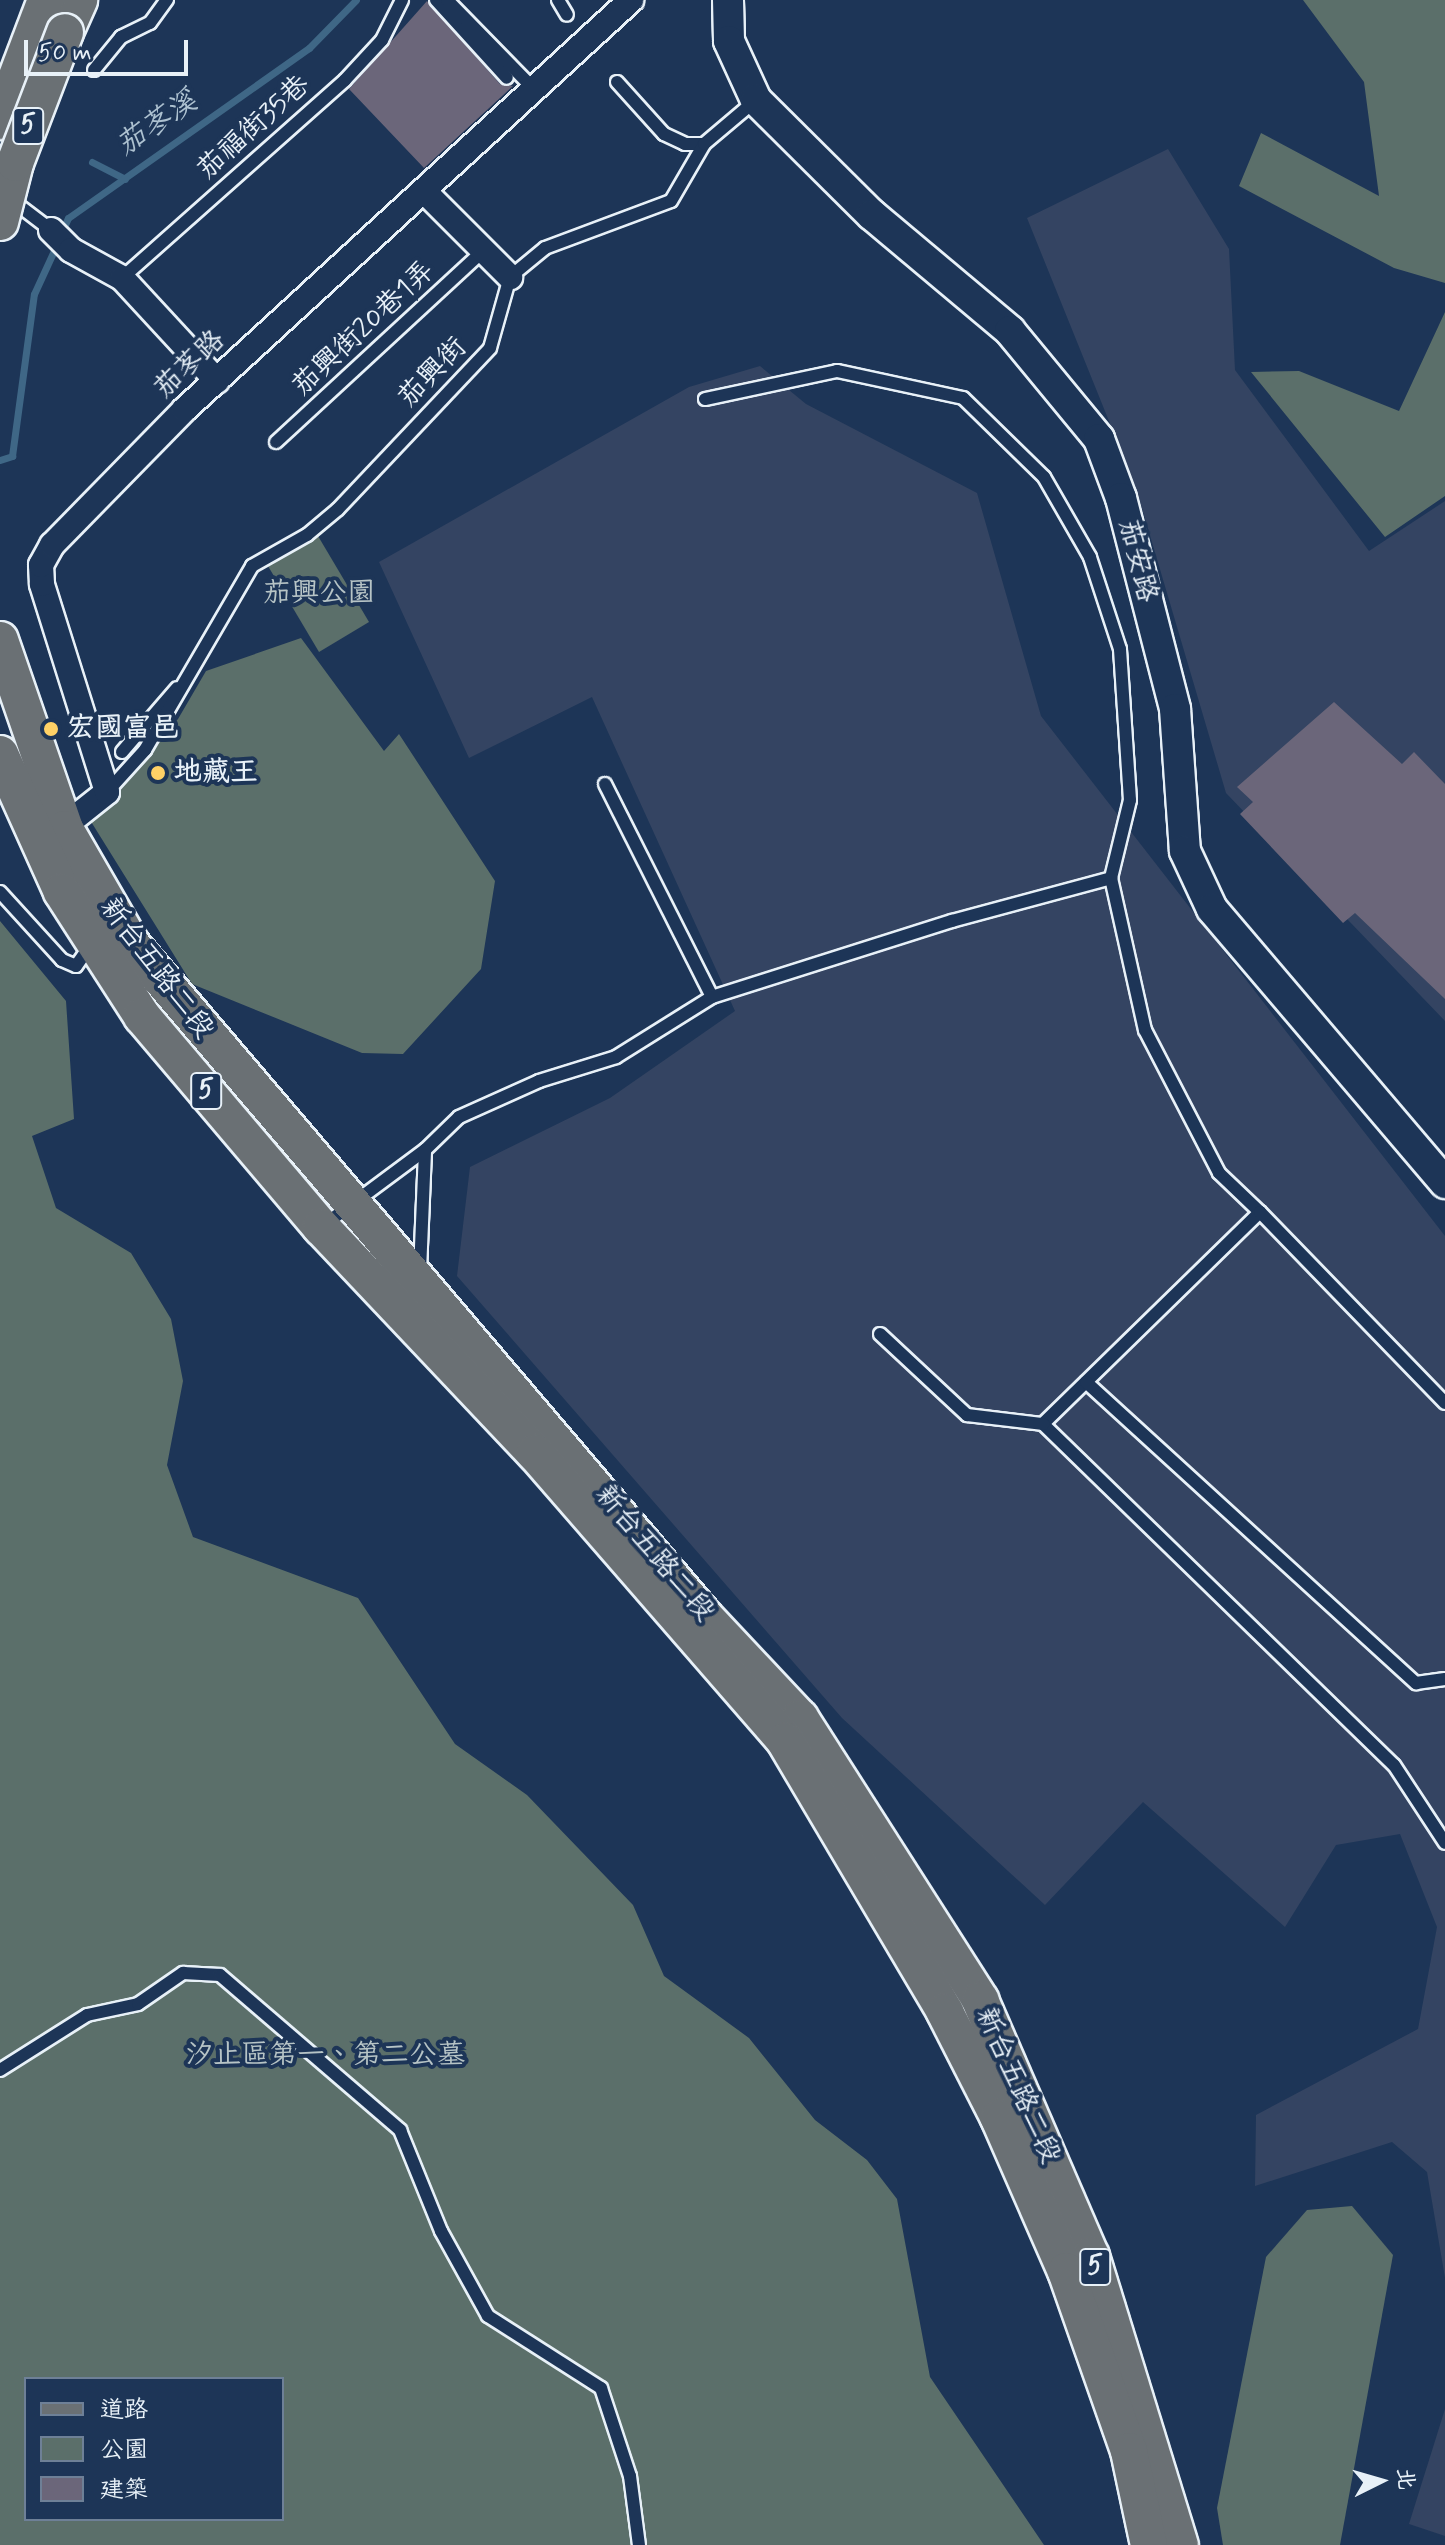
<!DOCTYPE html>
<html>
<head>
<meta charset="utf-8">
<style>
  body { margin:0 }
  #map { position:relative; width:1445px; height:2545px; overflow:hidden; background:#1d3557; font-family:Mynerve,"LXGW WenKai TC",sans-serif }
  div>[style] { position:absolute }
  .built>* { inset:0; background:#344462 }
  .green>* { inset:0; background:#5b6f6a }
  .stream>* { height:7px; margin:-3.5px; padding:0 3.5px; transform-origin:3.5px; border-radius:3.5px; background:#3f6786 }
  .building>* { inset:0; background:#6b667a }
  .roads { filter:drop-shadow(2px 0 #e8f1f8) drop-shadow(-2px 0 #e8f1f8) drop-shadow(0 2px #e8f1f8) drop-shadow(0 -2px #e8f1f8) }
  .service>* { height:12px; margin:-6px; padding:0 6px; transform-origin:6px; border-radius:6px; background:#1d3557 }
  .minor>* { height:24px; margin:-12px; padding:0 12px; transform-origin:12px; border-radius:12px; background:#1d3557 }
  .tertiary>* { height:30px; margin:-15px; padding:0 15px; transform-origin:15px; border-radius:15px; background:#1d3557 }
  .primary>* { height:36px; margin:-18px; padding:0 18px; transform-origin:18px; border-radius:18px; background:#6a7074 }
  .bridges { filter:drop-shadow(2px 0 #e8f1f8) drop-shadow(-2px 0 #e8f1f8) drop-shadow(0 2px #e8f1f8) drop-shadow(0 -2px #e8f1f8) }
  .primary-bridge>* { height:36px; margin:-18px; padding:0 18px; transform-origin:18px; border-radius:18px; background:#6a7074 }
  .dots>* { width:22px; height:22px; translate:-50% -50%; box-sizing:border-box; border:4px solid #1d3557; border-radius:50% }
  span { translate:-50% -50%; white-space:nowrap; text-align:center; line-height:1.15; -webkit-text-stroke:8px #1d3557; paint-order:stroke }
  .shield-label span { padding:2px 6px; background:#1d3557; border:2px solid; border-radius:6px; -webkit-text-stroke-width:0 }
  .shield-label { font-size:26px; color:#e8f1f8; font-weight:700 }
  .street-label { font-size:28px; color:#e8f1f8 }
  .park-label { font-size:28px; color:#b7c4c6 }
  .poi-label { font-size:28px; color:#e8f1f8; font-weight:700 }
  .left { translate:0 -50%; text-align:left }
  .water-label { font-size:30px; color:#adc1d0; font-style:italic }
  .legend { position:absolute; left:24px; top:2377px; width:260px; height:144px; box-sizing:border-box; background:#1d3557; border:2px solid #6e8097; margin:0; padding:10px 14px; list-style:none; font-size:24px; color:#e8f1f8 }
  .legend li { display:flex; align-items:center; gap:16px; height:40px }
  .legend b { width:40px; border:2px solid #6e8097 }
  .north { position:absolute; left:1341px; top:2441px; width:80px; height:80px; -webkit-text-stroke:6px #1d3557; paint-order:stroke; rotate:85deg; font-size:22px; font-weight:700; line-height:32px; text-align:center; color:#e8f1f8 }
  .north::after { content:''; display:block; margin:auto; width:28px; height:36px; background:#e8f1f8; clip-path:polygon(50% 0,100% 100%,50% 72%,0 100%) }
  .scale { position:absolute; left:24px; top:40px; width:164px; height:36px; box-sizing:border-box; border:4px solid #e8f1f8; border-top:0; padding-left:10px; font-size:24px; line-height:28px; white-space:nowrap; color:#e8f1f8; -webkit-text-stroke:6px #1d3557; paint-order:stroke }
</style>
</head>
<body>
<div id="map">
  <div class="built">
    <i style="clip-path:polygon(1168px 149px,1229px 249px,1235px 370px,1369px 551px,1445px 501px,1445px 1021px,1226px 793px,1136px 488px,1027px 218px)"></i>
    <i style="clip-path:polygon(760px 366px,806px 404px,977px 493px,1041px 716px,1445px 1236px,1445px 2278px,1427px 2172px,1392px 2142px,1255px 2186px,1256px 2115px,1418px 2029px,1437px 1927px,1400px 1834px,1336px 1845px,1285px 1927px,1143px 1802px,1045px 1905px,842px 1718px,457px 1276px,470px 1167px,610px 1098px,735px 1011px,592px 697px,469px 758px,379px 562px,689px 387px)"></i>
    <i style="clip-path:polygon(1445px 2409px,1445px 2536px,1409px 2524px)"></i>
  </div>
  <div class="green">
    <i style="clip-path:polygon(1303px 0,1445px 0,1445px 283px,1394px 268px,1239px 186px,1261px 133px,1379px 196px,1364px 82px)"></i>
    <i style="clip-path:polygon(1445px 312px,1445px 496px,1385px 537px,1251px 372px,1299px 371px,1399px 411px)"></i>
    <i style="clip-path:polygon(318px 536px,369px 622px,319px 652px,268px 566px)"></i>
    <i style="clip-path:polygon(301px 638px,384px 751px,399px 734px,495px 881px,481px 969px,403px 1054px,362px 1053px,192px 984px,90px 820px,178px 719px,206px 671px)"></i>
    <i style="clip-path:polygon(evenodd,0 921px,66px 1001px,74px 1119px,32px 1136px,56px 1208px,131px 1253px,171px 1319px,183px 1381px,167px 1465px,193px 1537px,358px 1598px,455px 1744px,527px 1795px,633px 1905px,664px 1976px,749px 2038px,815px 2120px,867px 2160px,897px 2199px,930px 2377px,1044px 2545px,0 2545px,0 921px,26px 2379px,282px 2379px,282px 2519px,26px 2519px,26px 2379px)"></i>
    <i style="clip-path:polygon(1352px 2206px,1393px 2255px,1340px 2545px,1223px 2545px,1217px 2508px,1266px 2257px,1307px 2210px)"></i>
  </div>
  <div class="stream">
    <i style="left:92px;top:162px;width:37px;rotate:27deg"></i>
    <i style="left:62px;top:232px;width:15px;rotate:-67deg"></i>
    <i style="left:68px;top:218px;width:295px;rotate:-35.2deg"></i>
    <i style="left:309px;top:48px;width:67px;rotate:-45.6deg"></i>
    <i style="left:0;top:460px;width:13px;rotate:-18deg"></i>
    <i style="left:12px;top:456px;width:163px;rotate:-82.3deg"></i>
    <i style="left:34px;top:294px;width:55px;rotate:-65.3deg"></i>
  </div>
  <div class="building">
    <i style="clip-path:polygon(427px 1px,500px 84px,513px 86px,424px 168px,349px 89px)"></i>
    <i style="clip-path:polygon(1334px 702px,1402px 764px,1414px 752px,1445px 784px,1445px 999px,1355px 913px,1343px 923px,1240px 814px,1253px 802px,1237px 787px)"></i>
  </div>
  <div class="roads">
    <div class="service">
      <i style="left:436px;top:0;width:105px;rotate:47.7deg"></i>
      <i style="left:447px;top:0;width:122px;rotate:45.7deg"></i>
      <i style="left:558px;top:0;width:17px;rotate:59deg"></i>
      <i style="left:94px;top:70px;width:43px;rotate:-50.7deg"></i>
      <i style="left:121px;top:37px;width:32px;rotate:-26deg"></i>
      <i style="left:150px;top:23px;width:29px;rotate:-54deg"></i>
      <i style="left:617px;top:82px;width:70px;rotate:47.9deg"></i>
      <i style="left:664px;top:134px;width:23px;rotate:25deg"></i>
      <i style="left:685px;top:144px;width:19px"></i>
      <i style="left:9px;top:198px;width:53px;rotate:37.3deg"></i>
      <i style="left:122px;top:278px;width:298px;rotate:-41.6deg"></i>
      <i style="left:345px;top:80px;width:54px;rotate:-47.2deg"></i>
      <i style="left:382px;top:40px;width:45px;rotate:-63.4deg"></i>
      <i style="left:276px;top:442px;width:283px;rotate:-42.7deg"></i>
      <i style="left:122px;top:752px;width:84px;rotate:-49.3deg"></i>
      <i style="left:605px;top:784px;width:238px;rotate:63.3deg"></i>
      <i style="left:107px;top:792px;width:57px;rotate:-47.9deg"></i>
      <i style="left:145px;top:750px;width:213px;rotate:-59.8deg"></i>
      <i style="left:252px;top:566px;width:63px;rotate:-29.4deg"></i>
      <i style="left:307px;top:535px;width:40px;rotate:-40deg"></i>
      <i style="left:338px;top:509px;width:221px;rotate:-46.6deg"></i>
      <i style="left:490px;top:348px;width:74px;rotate:-74.3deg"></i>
      <i style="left:510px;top:277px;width:45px;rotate:-39.6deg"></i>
      <i style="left:545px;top:248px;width:134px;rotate:-20.5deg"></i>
      <i style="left:671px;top:201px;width:66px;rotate:-59.9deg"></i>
      <i style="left:704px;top:144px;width:68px;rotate:-40.2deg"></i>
      <i style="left:1111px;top:878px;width:156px;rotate:77.4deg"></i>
      <i style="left:1145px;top:1030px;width:161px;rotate:62.6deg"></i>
      <i style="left:1219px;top:1173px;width:57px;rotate:43.6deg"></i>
      <i style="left:1260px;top:1212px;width:303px;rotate:135.7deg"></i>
      <i style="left:1043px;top:1424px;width:489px;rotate:44.2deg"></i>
      <i style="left:1394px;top:1765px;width:93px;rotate:56.8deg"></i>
      <i style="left:0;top:892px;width:92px;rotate:47.6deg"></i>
      <i style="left:62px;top:960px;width:15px;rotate:23deg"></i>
      <i style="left:76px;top:966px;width:24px;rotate:-55deg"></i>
      <i style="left:1260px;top:1212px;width:266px;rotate:45.9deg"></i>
      <i style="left:324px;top:1225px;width:126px;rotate:-36.6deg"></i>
      <i style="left:425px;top:1150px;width:47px;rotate:-44.1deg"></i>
      <i style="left:459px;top:1117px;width:88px;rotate:-24.2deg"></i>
      <i style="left:539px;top:1081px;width:81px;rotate:-17.3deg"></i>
      <i style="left:616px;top:1057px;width:113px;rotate:-32deg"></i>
      <i style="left:712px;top:997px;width:252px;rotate:-17.6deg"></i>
      <i style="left:952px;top:921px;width:165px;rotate:-15.1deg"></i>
      <i style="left:1111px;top:878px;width:80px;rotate:-76.3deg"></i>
      <i style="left:1130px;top:800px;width:151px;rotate:-93.8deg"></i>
      <i style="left:1120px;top:649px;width:97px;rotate:-108.1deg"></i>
      <i style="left:1090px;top:557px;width:92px;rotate:-119.9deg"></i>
      <i style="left:1044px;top:477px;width:113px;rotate:-135.7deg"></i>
      <i style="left:963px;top:398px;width:129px;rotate:-167.9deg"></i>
      <i style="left:837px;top:371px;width:135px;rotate:168deg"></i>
      <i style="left:420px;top:1271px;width:121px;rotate:-87.6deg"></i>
      <i style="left:880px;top:1334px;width:119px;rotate:43deg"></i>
      <i style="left:967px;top:1415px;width:77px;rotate:6.8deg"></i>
      <i style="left:1086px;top:1382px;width:447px;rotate:42.4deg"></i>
      <i style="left:1416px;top:1683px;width:29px;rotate:-8deg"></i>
      <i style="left:0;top:2070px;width:103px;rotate:-32.3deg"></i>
      <i style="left:87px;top:2015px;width:52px;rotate:-12.2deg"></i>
      <i style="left:138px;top:2004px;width:55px;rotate:-34.6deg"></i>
      <i style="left:183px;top:1973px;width:37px;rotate:3deg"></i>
      <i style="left:220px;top:1975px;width:238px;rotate:40.7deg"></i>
      <i style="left:400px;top:2130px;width:109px;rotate:67.9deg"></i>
      <i style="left:441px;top:2231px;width:97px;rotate:61.1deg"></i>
      <i style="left:488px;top:2316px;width:134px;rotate:32.5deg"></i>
      <i style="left:601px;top:2388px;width:93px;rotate:71.8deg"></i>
      <i style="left:630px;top:2476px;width:70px;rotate:82.6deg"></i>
    </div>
    <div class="minor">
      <i style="left:424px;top:191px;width:122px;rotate:45deg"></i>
      <i style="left:51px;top:230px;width:28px;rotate:45deg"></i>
      <i style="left:71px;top:250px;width:58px;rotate:28.8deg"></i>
      <i style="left:122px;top:278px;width:140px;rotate:47.3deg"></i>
      <i style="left:53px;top:835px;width:69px;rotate:-38.5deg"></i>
      <i style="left:107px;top:792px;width:218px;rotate:-107.4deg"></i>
      <i style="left:42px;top:584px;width:19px;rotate:-93deg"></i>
      <i style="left:41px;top:565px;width:23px;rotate:-61deg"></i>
      <i style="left:52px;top:545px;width:189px;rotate:-45.6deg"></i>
      <i style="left:184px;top:410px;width:607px;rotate:-42.53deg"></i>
    </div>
    <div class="tertiary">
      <i style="left:728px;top:0;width:41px;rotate:88.6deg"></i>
      <i style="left:729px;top:41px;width:65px;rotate:65.4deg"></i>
      <i style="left:756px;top:100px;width:163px;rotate:44.8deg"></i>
      <i style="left:872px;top:215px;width:180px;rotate:40deg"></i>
      <i style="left:1010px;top:331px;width:140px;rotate:50.5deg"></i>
      <i style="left:1099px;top:439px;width:63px;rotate:69.6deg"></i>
      <i style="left:1121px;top:498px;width:218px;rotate:75.6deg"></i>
      <i style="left:1175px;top:709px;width:142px;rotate:86deg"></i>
      <i style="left:1185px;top:851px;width:64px;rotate:65deg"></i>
      <i style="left:1212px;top:909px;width:360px;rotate:49.6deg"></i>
    </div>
    <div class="primary">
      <i style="left:65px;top:32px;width:35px;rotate:-66deg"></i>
      <i style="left:0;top:121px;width:129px;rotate:-69.2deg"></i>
      <i style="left:0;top:640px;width:200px;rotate:71deg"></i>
      <i style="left:65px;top:829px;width:134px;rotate:60deg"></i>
      <i style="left:132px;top:945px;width:883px;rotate:49.55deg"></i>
      <i style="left:705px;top:1617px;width:139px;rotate:46.8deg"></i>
      <i style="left:800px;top:1718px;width:335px;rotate:57.4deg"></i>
      <i style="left:980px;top:2000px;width:279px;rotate:66.6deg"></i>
      <i style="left:1091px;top:2256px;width:302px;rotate:72.9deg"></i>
      <i style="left:0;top:754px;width:151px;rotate:65.8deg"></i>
      <i style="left:62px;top:892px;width:148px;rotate:57.2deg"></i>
      <i style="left:142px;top:1016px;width:277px;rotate:49.7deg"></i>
      <i style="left:321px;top:1227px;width:311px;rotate:46.6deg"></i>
      <i style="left:535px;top:1453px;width:381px;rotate:49deg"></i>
      <i style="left:785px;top:1741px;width:315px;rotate:59.4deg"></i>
      <i style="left:945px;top:2012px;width:119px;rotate:63deg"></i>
      <i style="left:999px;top:2118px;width:167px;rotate:66.4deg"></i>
      <i style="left:1066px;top:2271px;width:191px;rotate:70.7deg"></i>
      <i style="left:1129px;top:2451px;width:96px;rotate:78deg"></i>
    </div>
  </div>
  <div class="bridges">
    <div class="primary-bridge">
      <i style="left:0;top:222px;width:61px;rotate:-75.7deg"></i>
      <i style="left:15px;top:163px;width:140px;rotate:-69.1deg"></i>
    </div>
  </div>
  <div class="dots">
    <i style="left:51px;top:729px;background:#ffd166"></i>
    <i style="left:158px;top:773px;background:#ffd166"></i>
  </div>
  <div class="shield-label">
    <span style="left:28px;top:126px">5</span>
    <span style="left:206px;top:1091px">5</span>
    <span style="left:1095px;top:2267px">5</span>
  </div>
  <div class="street-label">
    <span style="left:254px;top:128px;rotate:-42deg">茄福街35巷</span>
    <span style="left:364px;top:329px;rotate:-43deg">茄興街20巷1弄</span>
    <span style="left:190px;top:365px;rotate:-43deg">茄苳路</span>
    <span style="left:433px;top:373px;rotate:-46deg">茄興街</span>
    <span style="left:1137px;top:561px;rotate:76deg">茄安路</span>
    <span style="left:156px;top:969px;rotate:53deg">新台五路二段</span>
    <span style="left:654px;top:1554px;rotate:50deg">新台五路二段</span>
    <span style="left:1017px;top:2086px;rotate:66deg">新台五路二段</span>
  </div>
  <div class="park-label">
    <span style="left:319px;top:594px">茄興公園</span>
    <span style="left:325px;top:2056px">汐止區第一、第二公墓</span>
  </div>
  <div class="poi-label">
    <span class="left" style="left:67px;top:729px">宏國富邑</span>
    <span class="left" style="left:174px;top:773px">地藏王</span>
  </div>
  <div class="water-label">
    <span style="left:157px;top:124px;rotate:-34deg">茄苳溪</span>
  </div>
  <ul class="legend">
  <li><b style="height:10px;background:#6a7074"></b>道路</li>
  <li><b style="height:22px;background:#5b6f6a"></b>公園</li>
  <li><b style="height:22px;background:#6b667a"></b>建築</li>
  </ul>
  <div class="north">北</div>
  <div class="scale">50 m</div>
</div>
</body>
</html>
